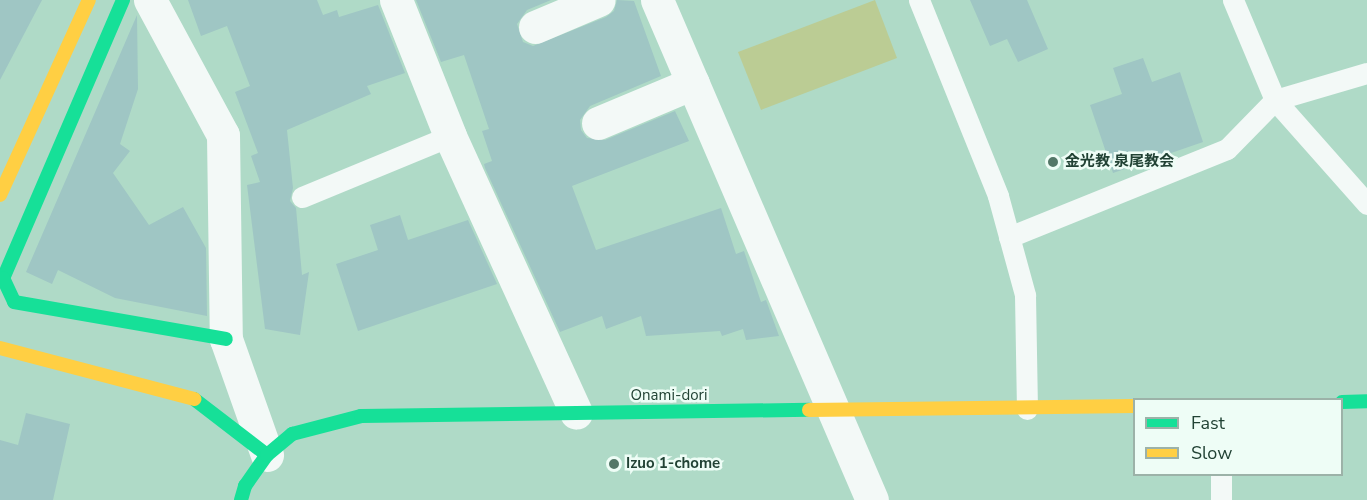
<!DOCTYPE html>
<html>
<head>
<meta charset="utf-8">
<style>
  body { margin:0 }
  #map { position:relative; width:1367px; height:500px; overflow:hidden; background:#afdac7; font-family:"Nunito Sans","Noto Sans JP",sans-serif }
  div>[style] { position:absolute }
  .green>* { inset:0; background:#bbcc94 }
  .building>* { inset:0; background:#9fc6c4 }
  .lane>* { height:21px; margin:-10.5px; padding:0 10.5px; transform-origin:10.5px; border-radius:10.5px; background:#f3f9f7 }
  .street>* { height:33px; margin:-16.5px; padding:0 16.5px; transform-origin:16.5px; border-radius:16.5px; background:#f3f9f7 }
  .fast>* { height:14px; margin:-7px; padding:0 7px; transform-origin:7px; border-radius:7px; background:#16e098 }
  .slow>* { height:14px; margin:-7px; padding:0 7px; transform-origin:7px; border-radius:7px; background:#ffcf43 }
  .dots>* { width:16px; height:16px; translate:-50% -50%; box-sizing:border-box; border:3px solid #eefdf6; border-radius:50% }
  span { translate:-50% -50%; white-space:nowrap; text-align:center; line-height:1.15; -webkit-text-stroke:5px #eefdf6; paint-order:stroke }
  .poi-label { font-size:15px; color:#214234; font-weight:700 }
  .left { translate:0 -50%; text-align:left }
  .street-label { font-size:15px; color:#214234 }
  .legend { position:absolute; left:1133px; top:398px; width:210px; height:78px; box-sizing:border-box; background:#eefdf6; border:2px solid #9cb2a8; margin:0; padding:8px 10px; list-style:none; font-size:18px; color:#214234 }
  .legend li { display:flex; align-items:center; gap:12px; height:30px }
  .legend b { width:30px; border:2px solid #9cb2a8 }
</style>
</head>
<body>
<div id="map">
  <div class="green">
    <i style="clip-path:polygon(875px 0,897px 58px,761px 110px,738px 52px)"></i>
  </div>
  <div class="building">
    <i style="clip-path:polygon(0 0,42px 0,0 80px)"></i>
    <i style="clip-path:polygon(188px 0,317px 0,323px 15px,337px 10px,339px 17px,378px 5px,405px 73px,367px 86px,371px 94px,287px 130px,293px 188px,290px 201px,296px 208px,302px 275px,309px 272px,300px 335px,265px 329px,247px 185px,260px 182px,251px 156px,258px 153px,235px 92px,250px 86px,227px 26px,201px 36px)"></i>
    <i style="clip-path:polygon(416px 0,551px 0,527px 10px,517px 24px,523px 42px,533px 46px,606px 17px,614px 11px,617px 0,634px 1px,661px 76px,590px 106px,580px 120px,581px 130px,587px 138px,605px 140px,675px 111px,689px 141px,572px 186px,596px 250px,721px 208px,736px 254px,744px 251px,761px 302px,766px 300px,779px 336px,746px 340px,743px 329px,722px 336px,720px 331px,646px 336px,641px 316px,606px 329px,602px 316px,560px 332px,485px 168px,484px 164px,492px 161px,482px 131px,489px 129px,464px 55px,441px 62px)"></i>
    <i style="clip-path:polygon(970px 0,1027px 0,1048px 49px,1018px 62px,1007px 39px,990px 46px)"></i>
    <i style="clip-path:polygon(137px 15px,138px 89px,120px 144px,130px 151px,113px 173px,149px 225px,183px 207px,206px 248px,207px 316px,115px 298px,58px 270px,52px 284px,26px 272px)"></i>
    <i style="clip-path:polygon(1143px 58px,1152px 82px,1180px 72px,1203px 142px,1113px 173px,1090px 105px,1122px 94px,1113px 68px)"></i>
    <i style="clip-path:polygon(400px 215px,408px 240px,468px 220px,497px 284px,358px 331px,336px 264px,378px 250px,370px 225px)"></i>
    <i style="clip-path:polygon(26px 413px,70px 424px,53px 500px,0 500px,0 440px,18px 445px)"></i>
  </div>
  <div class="lane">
    <i style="left:919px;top:0;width:211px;rotate:68deg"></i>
    <i style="left:998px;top:196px;width:103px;rotate:74.7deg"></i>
    <i style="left:1025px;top:295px;width:114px;rotate:89deg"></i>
    <i style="left:1233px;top:0;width:108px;rotate:67.2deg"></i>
    <i style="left:1275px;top:100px;width:139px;rotate:48.5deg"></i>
    <i style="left:302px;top:197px;width:160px;rotate:-22.4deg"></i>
    <i style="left:1009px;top:237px;width:235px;rotate:-22deg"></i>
    <i style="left:1227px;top:149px;width:69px;rotate:-45.6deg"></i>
    <i style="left:1275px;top:100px;width:96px;rotate:-16.4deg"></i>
    <i style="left:1221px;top:474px;width:26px;rotate:90deg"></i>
  </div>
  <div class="street">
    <i style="left:150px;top:0;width:153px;rotate:61.6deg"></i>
    <i style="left:223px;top:135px;width:204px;rotate:89.2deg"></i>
    <i style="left:226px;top:339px;width:123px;rotate:70.5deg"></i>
    <i style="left:396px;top:0;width:146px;rotate:68.3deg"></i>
    <i style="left:450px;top:136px;width:304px;rotate:65.5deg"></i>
    <i style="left:657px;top:0;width:544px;rotate:66.73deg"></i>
    <i style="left:535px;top:27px;width:69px;rotate:-22.9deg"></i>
    <i style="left:598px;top:123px;width:103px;rotate:-22.8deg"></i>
  </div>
  <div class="fast">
    <i style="left:123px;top:0;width:303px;rotate:113.3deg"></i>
    <i style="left:3px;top:278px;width:26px;rotate:65deg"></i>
    <i style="left:14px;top:302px;width:215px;rotate:9.9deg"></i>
    <i style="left:194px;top:399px;width:92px;rotate:37.5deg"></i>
    <i style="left:1342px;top:402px;width:25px;rotate:-2deg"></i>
    <i style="left:241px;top:500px;width:15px;rotate:-74deg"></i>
    <i style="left:245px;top:486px;width:38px;rotate:-55deg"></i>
    <i style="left:267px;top:455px;width:33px;rotate:-40deg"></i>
    <i style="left:292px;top:434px;width:71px;rotate:-14.6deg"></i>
    <i style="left:361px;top:416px;width:448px;rotate:-0.8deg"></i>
  </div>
  <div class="slow">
    <i style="left:0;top:195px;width:214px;rotate:-65.5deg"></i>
    <i style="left:0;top:348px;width:201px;rotate:14.7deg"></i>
    <i style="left:809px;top:410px;width:325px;rotate:-0.7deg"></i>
  </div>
  <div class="dots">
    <i style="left:1053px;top:162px;background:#537767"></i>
    <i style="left:614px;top:464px;background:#537767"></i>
  </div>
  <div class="poi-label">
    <span class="left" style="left:1065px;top:162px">金光教 泉尾教会</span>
    <span class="left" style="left:626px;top:464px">Izuo 1-chome</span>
  </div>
  <div class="street-label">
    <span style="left:669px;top:396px">Onami-dori</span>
  </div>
  <ul class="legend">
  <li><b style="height:8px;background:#16e098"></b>Fast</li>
  <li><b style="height:8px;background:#ffcf43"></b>Slow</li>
  </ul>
</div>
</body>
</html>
